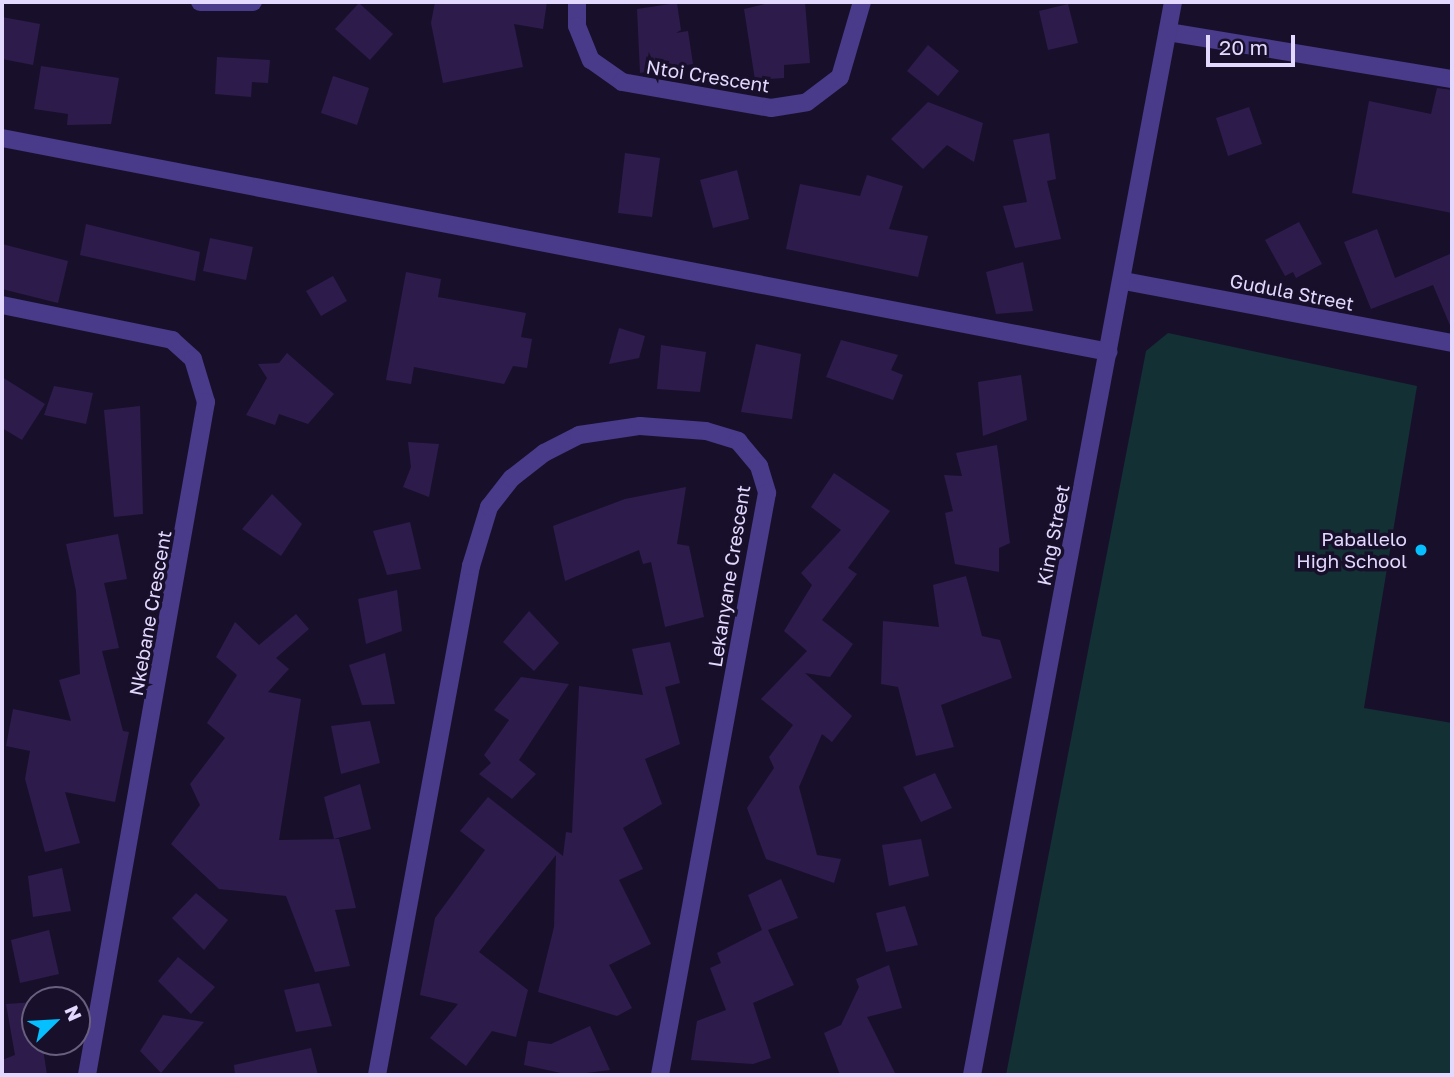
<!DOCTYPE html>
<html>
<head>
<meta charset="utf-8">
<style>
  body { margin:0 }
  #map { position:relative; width:1454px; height:1077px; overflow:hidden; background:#18102a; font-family:"Golos Text",sans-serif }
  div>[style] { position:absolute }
  .green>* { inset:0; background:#133035 }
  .building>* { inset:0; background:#2d1b4c }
  .street>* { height:18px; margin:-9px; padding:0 9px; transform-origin:9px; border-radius:9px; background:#493a8a }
  .dots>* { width:19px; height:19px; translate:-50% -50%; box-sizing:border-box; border:4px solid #18102a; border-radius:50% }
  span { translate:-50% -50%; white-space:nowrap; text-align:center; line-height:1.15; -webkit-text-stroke:7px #18102a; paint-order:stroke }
  .street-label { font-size:19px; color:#e3d9ff }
  .poi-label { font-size:19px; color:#e3d9ff }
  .right { translate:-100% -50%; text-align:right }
  .frame { position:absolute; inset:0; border:4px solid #e3d9ff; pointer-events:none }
  .north { position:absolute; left:21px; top:986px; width:70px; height:70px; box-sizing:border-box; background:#18102a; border:2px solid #69607f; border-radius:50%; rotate:66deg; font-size:19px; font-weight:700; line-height:28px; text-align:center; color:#e3d9ff }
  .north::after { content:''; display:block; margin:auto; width:24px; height:32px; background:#05bfff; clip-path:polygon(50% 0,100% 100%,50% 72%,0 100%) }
  .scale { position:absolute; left:1206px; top:35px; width:89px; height:32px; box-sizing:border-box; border:4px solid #e3d9ff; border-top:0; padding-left:9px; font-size:21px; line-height:24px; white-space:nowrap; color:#e3d9ff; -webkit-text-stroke:5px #18102a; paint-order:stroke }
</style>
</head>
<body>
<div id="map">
  <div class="green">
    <i style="clip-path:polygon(1168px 333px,1417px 386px,1364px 708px,1452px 723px,1452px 1075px,1006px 1075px,1146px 351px)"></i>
  </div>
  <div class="building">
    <i style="clip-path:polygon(435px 2px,547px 2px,543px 29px,514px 24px,523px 67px,443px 83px,431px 23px)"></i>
    <i style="clip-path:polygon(773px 2px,805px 2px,810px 63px,784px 65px,784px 78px,755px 80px,744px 9px)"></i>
    <i style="clip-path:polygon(359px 3px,393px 34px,370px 60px,335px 29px)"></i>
    <i style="clip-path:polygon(677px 3px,681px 30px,676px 33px,688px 31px,693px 64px,640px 73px,637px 9px)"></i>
    <i style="clip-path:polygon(1068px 4px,1078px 43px,1048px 50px,1039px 11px)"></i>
    <i style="clip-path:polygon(2px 17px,40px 24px,33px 65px,2px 59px)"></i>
    <i style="clip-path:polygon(928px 45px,959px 71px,938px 96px,907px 71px)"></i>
    <i style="clip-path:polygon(217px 57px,270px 60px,268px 83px,252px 82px,251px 97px,215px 94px)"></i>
    <i style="clip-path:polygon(41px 66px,119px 78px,111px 124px,67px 125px,68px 114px,34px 109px)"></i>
    <i style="clip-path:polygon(333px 76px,369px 88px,357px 125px,321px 113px)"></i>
    <i style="clip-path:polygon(1437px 88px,1452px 90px,1452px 213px,1352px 193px,1369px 101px,1431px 114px)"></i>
    <i style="clip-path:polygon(928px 102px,983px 123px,974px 162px,947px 145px,923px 169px,891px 139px)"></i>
    <i style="clip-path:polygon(1249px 107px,1262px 144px,1228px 156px,1216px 118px)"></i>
    <i style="clip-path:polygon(1049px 133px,1056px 179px,1047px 181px,1061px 239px,1015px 248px,1003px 206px,1027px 202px,1013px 140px)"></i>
    <i style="clip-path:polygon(625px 153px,660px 158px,652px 217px,618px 213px)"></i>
    <i style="clip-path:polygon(737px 170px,749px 219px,713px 228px,700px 180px)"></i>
    <i style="clip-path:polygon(867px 175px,903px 186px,889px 229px,928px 236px,918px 277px,786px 249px,800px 184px,860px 196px)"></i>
    <i style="clip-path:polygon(1299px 222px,1322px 264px,1296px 278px,1293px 272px,1285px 276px,1265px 240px)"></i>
    <i style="clip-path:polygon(86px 224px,200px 252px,195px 281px,80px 255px)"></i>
    <i style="clip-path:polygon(1377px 229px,1395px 278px,1452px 253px,1452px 330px,1433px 285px,1371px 309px,1344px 242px)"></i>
    <i style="clip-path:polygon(210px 238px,253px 247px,246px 280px,203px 271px)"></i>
    <i style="clip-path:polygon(2px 244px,68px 261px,58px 303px,2px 289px)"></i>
    <i style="clip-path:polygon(1023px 262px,1033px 311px,996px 314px,986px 272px)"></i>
    <i style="clip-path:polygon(406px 272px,441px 279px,438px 297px,526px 313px,521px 337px,532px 339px,527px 368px,513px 366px,504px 384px,414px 367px,411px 384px,386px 380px)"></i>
    <i style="clip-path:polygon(333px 276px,347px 301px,321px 316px,306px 291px)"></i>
    <i style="clip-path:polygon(619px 328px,645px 336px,639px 358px,609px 364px)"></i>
    <i style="clip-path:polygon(841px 340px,898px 355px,891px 370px,903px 375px,893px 400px,826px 377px)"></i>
    <i style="clip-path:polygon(756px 344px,801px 354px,792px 419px,741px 412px)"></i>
    <i style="clip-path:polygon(661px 345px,706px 352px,700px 392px,657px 389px)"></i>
    <i style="clip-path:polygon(287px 353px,334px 394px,308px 424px,279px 414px,275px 425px,246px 415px,267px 378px,258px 364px,279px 363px)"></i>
    <i style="clip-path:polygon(1021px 375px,1027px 420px,983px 436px,978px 382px)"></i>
    <i style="clip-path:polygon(2px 377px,45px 404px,22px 440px,2px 428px)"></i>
    <i style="clip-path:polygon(54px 386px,93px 393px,86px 424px,44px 415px)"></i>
    <i style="clip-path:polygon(140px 406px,143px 514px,114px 517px,104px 410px)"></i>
    <i style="clip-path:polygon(408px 442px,439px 444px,429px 497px,403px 487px,411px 467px)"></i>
    <i style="clip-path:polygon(997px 445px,1010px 543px,999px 548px,999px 572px,955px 564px,945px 513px,953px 511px,944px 475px,962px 476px,956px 453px)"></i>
    <i style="clip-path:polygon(834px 473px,890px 511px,848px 568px,857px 574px,822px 620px,853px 644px,830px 677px,805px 673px,852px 716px,832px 742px,822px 734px,799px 787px,817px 855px,841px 859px,834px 883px,766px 859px,747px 808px,774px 768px,769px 757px,793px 725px,761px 699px,807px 651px,784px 631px,812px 585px,801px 573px,841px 530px,811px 507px)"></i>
    <i style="clip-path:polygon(686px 487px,677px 544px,689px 546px,704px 617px,665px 627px,651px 562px,643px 564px,639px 550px,565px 581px,553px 526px,625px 499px)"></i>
    <i style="clip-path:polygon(272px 494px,302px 524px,281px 556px,242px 529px)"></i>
    <i style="clip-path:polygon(410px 522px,421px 569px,387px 575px,373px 531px)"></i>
    <i style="clip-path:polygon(118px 534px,127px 579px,104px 583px,119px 648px,102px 651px,123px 731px,129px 732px,115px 802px,65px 792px,80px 843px,45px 852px,25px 779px,30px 751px,6px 746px,13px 709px,71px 721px,59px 680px,80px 674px,76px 591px,66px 544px)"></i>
    <i style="clip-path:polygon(966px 576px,982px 636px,1000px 640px,1012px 678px,941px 705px,954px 747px,916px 756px,898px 687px,881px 684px,883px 621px,939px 627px,933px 585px)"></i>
    <i style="clip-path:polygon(397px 590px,402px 631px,366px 644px,358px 599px)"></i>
    <i style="clip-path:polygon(529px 611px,559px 643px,534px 671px,503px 642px)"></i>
    <i style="clip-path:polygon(296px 614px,309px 629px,276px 658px,289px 669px,268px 692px,301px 699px,279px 840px,339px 839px,356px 908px,335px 910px,350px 966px,315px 972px,286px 896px,219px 889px,171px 844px,200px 805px,190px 784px,225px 738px,207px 723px,237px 675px,216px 657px,235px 622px,259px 645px)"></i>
    <i style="clip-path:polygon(670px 642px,680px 683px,665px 687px,680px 744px,645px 759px,662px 804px,623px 828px,643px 869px,619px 880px,651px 944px,609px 965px,632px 1008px,617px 1016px,538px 992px,554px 927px,556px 855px,479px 952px,528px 990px,516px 1037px,492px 1031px,466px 1066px,430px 1038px,458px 1004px,420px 995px,435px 918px,485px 850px,460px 831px,488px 797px,563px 856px,566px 832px,572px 833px,579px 686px,643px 695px,632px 649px)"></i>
    <i style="clip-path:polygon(385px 653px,395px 704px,362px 705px,349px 665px)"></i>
    <i style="clip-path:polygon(521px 677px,569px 684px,519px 760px,536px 774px,512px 799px,479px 774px,491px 763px,484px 755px,509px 720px,494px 710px)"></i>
    <i style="clip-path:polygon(370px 721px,380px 763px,341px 774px,331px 726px)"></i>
    <i style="clip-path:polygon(935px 773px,952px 808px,921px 822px,903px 787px)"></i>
    <i style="clip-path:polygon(360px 784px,371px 829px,334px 839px,324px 797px)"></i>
    <i style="clip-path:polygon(921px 839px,929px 876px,889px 886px,882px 845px)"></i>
    <i style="clip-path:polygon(62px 868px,71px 911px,33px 917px,28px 876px)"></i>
    <i style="clip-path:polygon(781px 879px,798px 918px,768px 930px,794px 985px,753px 1003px,771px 1058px,753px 1064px,691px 1060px,697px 1021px,726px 1010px,710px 968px,721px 963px,717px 953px,762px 930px,748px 895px)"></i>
    <i style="clip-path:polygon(196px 893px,228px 920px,204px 950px,172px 918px)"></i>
    <i style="clip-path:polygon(905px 906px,918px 945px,886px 952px,876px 913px)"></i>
    <i style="clip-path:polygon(49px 930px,59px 974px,20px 983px,11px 940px)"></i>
    <i style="clip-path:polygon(178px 957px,215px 987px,191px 1014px,158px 981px)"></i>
    <i style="clip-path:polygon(889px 965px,902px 1008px,867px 1017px,896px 1075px,840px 1075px,824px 1033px,841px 1025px,859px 987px,856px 979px)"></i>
    <i style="clip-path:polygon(319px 983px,332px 1026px,296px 1032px,284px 990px)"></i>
    <i style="clip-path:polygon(35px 1002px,35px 1042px,42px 1042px,47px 1075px,2px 1075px,2px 1060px,15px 1055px,6px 1004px)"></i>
    <i style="clip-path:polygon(163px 1015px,204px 1022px,161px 1073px,140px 1051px)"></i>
    <i style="clip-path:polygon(590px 1026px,610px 1070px,570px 1075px,524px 1065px,528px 1041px,551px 1044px)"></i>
    <i style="clip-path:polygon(311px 1048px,318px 1075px,235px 1075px,234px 1065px)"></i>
  </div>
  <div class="street">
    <i style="left:200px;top:2px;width:53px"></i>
    <i style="left:577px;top:2px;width:24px;rotate:90deg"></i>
    <i style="left:577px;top:26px;width:37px;rotate:68deg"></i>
    <i style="left:591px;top:60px;width:38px;rotate:35deg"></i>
    <i style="left:622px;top:82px;width:151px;rotate:9.9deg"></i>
    <i style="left:771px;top:108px;width:36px;rotate:-9deg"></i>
    <i style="left:807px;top:102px;width:41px;rotate:-37.1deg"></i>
    <i style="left:840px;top:77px;width:78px;rotate:-73.7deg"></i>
    <i style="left:1168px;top:32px;width:288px;rotate:9.4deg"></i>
    <i style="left:2px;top:138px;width:1127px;rotate:10.94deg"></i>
    <i style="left:1124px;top:281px;width:334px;rotate:10.7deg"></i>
    <i style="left:2px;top:305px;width:174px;rotate:11.6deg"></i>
    <i style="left:172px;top:340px;width:28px;rotate:42deg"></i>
    <i style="left:193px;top:359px;width:45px;rotate:73.2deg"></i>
    <i style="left:206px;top:402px;width:683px;rotate:100.03deg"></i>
    <i style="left:377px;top:1075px;width:518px;rotate:-79.54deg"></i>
    <i style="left:471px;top:566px;width:62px;rotate:-73deg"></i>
    <i style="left:489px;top:507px;width:37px;rotate:-52deg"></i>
    <i style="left:512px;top:478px;width:41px;rotate:-38deg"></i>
    <i style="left:544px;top:453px;width:39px;rotate:-27deg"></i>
    <i style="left:579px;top:435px;width:62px;rotate:-8.4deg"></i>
    <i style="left:640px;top:426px;width:66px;rotate:4.3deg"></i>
    <i style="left:706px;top:431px;width:34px;rotate:17deg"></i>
    <i style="left:738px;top:441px;width:33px;rotate:50deg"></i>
    <i style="left:759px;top:466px;width:28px;rotate:73deg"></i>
    <i style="left:767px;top:493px;width:592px;rotate:100.42deg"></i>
    <i style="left:972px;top:1075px;width:1092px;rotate:-79.39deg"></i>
  </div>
  <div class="dots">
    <i style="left:1421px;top:550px;background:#05bfff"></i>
  </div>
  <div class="street-label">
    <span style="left:708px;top:76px;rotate:9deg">Ntoi Crescent</span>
    <span style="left:1292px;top:292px;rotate:11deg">Gudula Street</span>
    <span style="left:1053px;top:535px;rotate:-79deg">King Street</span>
    <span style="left:729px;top:576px;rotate:-81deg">Lekanyane Crescent</span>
    <span style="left:150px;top:613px;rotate:-80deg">Nkebane Crescent</span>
  </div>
  <div class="poi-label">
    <span class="right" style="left:1407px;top:550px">Paballelo<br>High School</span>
  </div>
  <div class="frame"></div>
  <div class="north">N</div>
  <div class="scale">20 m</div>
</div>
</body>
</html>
